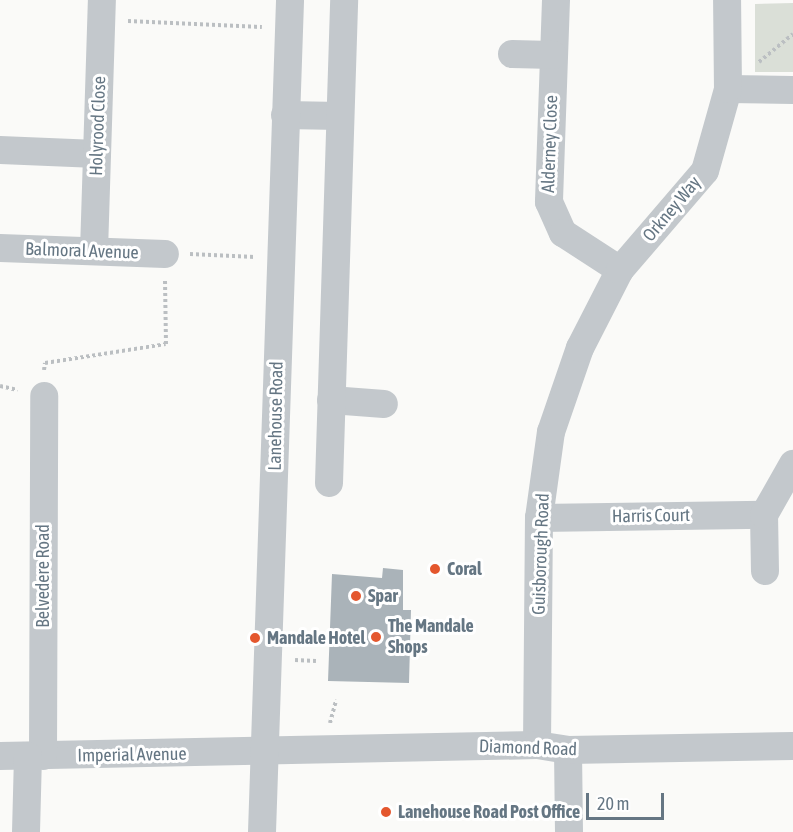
<!DOCTYPE html>
<html>
<head>
<meta charset="utf-8">
<style>
  body { margin:0 }
  #map { position:relative; width:793px; height:832px; overflow:hidden; background:#fafaf8; font-family:"Asap Condensed",sans-serif }
  div>[style] { position:absolute }
  .green>* { inset:0; background:#dadfd7 }
  .building>* { inset:0; background:#aab3b9 }
  .path>* { height:4px; margin-top:-2px; transform-origin:0; background:repeating-linear-gradient(90deg,#bbbfc2 0 3px,transparent 0 6px) }
  .minor>* { height:28px; margin:-14px; padding:0 14px; transform-origin:14px; border-radius:14px; background:#c3c8cc }
  .dots>* { width:16px; height:16px; translate:-50% -50%; box-sizing:border-box; border:3px solid #fff; border-radius:50% }
  span { translate:-50% -50%; white-space:nowrap; text-align:center; line-height:1.15; -webkit-text-stroke:6px #fff; paint-order:stroke }
  .street-label { font-size:18px; color:#657683 }
  .poi-label { font-size:18px; color:#657683; font-weight:700 }
  .left { translate:0 -50%; text-align:left }
  .scale { position:absolute; left:586px; top:793px; width:78px; height:27px; box-sizing:border-box; border:3px solid #657683; border-top:0; padding-left:8px; font-size:18px; line-height:21px; white-space:nowrap; color:#657683; -webkit-text-stroke:4px #fff; paint-order:stroke }
</style>
</head>
<body>
<div id="map">
  <div class="green">
    <i style="clip-path:polygon(793px 3px,793px 72px,755px 72px,755px 4px)"></i>
  </div>
  <div class="building">
    <i style="clip-path:polygon(383px 568px,403px 570px,403px 610px,411px 610px,409px 683px,328px 681px,332px 574px,382px 578px)"></i>
  </div>
  <div class="path">
    <i style="left:128px;top:21px;width:134px;rotate:2.6deg"></i>
    <i style="left:759px;top:62px;width:44px;rotate:-39.5deg"></i>
    <i style="left:190px;top:254px;width:65px;rotate:2.6deg"></i>
    <i style="left:44px;top:370px;width:7px;rotate:-82deg"></i>
    <i style="left:45px;top:363px;width:122px;rotate:-8.9deg"></i>
    <i style="left:166px;top:344px;width:63px;rotate:-90.9deg"></i>
    <i style="left:0;top:386px;width:18px;rotate:13deg"></i>
    <i style="left:295px;top:660px;width:21px;rotate:3deg"></i>
    <i style="left:330px;top:723px;width:24px;rotate:-75deg"></i>
  </div>
  <div class="minor">
    <i style="left:556px;top:0;width:202px;rotate:92deg"></i>
    <i style="left:549px;top:202px;width:34px;rotate:66deg"></i>
    <i style="left:563px;top:233px;width:68px;rotate:33deg"></i>
    <i style="left:512px;top:54px;width:41px;rotate:1.4deg"></i>
    <i style="left:728px;top:89px;width:65px;rotate:0.9deg"></i>
    <i style="left:285px;top:115px;width:55px;rotate:1deg"></i>
    <i style="left:0;top:150px;width:97px;rotate:2.4deg"></i>
    <i style="left:0;top:248px;width:165px;rotate:2.1deg"></i>
    <i style="left:94px;top:251px;width:251px;rotate:-88.2deg"></i>
    <i style="left:331px;top:400px;width:53px;rotate:4.3deg"></i>
    <i style="left:329px;top:483px;width:483px;rotate:-88.2deg"></i>
    <i style="left:539px;top:518px;width:225px;rotate:-0.8deg"></i>
    <i style="left:765px;top:571px;width:56px;rotate:-91deg"></i>
    <i style="left:764px;top:515px;width:59px;rotate:-60.4deg"></i>
    <i style="left:537px;top:745px;width:227px;rotate:-89.5deg"></i>
    <i style="left:539px;top:518px;width:87px;rotate:-82.1deg"></i>
    <i style="left:551px;top:432px;width:89px;rotate:-71deg"></i>
    <i style="left:580px;top:348px;width:88px;rotate:-62.9deg"></i>
    <i style="left:620px;top:270px;width:130px;rotate:-49.4deg"></i>
    <i style="left:705px;top:171px;width:85px;rotate:-74.3deg"></i>
    <i style="left:728px;top:89px;width:89px;rotate:-90.6deg"></i>
    <i style="left:568px;top:750px;width:82px;rotate:89.3deg"></i>
    <i style="left:0;top:756px;width:537px;rotate:-1.17deg"></i>
    <i style="left:537px;top:745px;width:31px;rotate:9deg"></i>
    <i style="left:568px;top:750px;width:225px;rotate:-1deg"></i>
    <i style="left:43px;top:756px;width:360px;rotate:-89.8deg"></i>
    <i style="left:26px;top:832px;width:76px;rotate:-88.5deg"></i>
    <i style="left:262px;top:832px;width:832px;rotate:-88.07deg"></i>
  </div>
  <div class="dots">
    <i style="left:435px;top:569px;background:#e4572e"></i>
    <i style="left:356px;top:596px;background:#e4572e"></i>
    <i style="left:376px;top:637px;background:#e4572e"></i>
    <i style="left:255px;top:638px;background:#e4572e"></i>
    <i style="left:386px;top:812px;background:#e4572e"></i>
  </div>
  <div class="street-label">
    <span style="left:98px;top:126px;rotate:-88deg">Holyrood Close</span>
    <span style="left:550px;top:144px;rotate:-88deg">Alderney Close</span>
    <span style="left:672px;top:209px;rotate:-50deg">Orkney Way</span>
    <span style="left:82px;top:251px;rotate:2deg">Balmoral Avenue</span>
    <span style="left:276px;top:416px;rotate:-89deg">Lanehouse Road</span>
    <span style="left:651px;top:516px;rotate:-1deg">Harris Court</span>
    <span style="left:541px;top:554px;rotate:-88deg">Guisborough Road</span>
    <span style="left:43px;top:576px;rotate:-90deg">Belvedere Road</span>
    <span style="left:528px;top:748px;rotate:2deg">Diamond Road</span>
    <span style="left:132px;top:755px;rotate:-1deg">Imperial Avenue</span>
  </div>
  <div class="poi-label">
    <span class="left" style="left:447px;top:569px">Coral</span>
    <span class="left" style="left:368px;top:596px">Spar</span>
    <span class="left" style="left:388px;top:637px">The Mandale<br>Shops</span>
    <span class="left" style="left:267px;top:638px">Mandale Hotel</span>
    <span class="left" style="left:398px;top:812px">Lanehouse Road Post Office</span>
  </div>
  <div class="scale">20 m</div>
</div>
</body>
</html>
